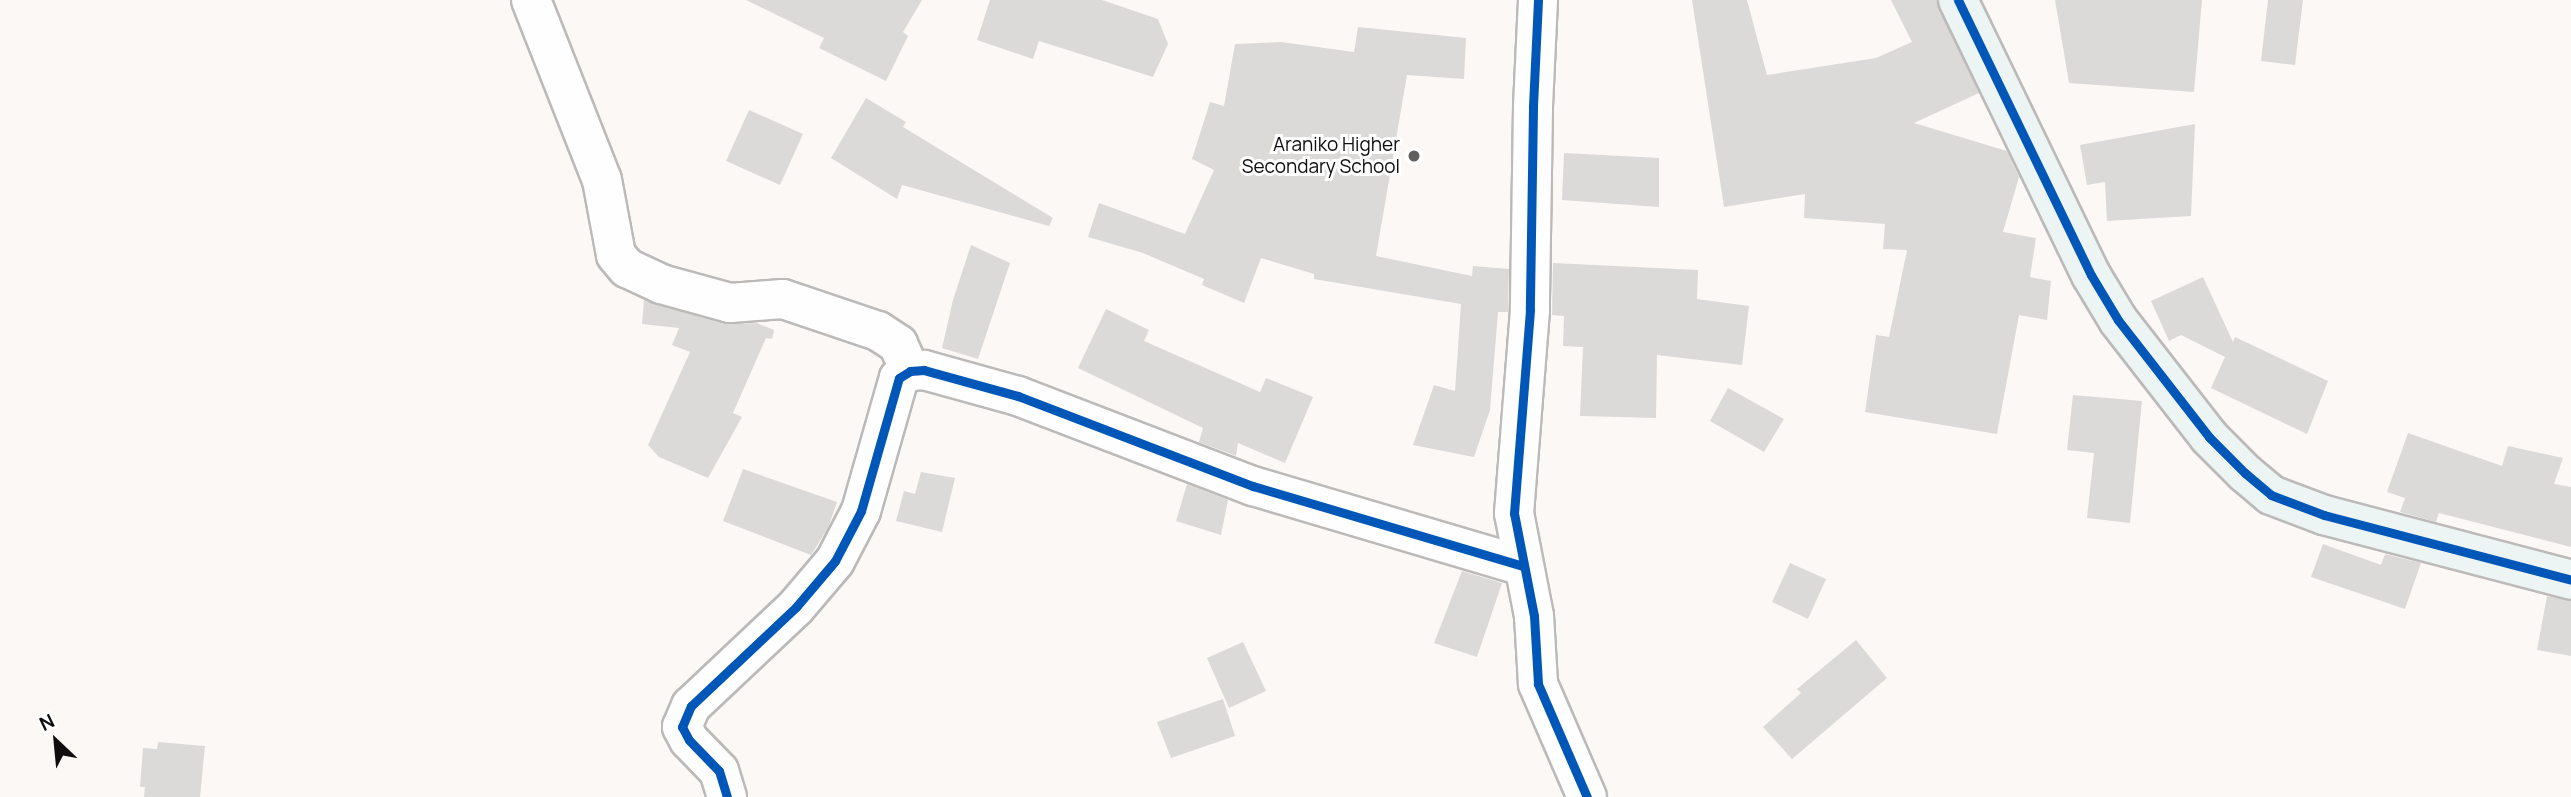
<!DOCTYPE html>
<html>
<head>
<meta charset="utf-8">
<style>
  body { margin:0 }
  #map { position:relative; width:2571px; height:797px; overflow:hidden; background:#fbf8f6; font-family:Manrope,sans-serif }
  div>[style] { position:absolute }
  .building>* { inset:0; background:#dcdad8 }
  .roads { filter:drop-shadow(2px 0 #bcbab9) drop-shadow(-2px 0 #bcbab9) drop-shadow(0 2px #bcbab9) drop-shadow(0 -2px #bcbab9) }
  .street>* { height:38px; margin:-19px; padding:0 19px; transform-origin:19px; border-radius:19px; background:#fefefe }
  .secondary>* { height:38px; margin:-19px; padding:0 19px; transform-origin:19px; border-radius:19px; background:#edf4f4 }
  .cycleway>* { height:9px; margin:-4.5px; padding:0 4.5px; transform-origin:4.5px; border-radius:4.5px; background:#0057b8 }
  .dots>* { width:19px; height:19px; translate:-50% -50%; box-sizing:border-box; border:4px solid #fff; border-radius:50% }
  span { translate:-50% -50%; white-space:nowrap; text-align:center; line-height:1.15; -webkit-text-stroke:6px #fff; paint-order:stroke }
  .poi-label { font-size:19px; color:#0f0d0d }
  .right { translate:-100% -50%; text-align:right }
  .north { position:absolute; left:21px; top:706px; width:70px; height:70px; -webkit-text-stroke:5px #fff; paint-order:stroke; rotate:334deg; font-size:19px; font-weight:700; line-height:28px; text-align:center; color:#0f0d0d }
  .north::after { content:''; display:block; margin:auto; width:24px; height:32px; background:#0f0d0d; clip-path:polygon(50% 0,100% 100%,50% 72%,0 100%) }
</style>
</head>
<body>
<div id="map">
  <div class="building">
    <i style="clip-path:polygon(746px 0,922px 0,903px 32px,908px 36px,886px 81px,819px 48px,824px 38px)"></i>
    <i style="clip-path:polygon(990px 0,1102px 0,1158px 19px,1168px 44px,1153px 77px,1039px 41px,1033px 59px,977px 40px)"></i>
    <i style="clip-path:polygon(1692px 0,1747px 0,1767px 75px,1876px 58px,1912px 42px,1891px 0,1936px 0,1979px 93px,1914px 123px,2007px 151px,2019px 177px,2003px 232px,2036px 238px,2030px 277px,2051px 281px,2047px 320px,2019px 315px,1997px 434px,1865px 412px,1876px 335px,1889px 337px,1907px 250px,1883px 249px,1885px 224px,1804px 218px,1805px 194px,1724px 207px)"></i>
    <i style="clip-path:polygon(2055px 0,2202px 0,2194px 92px,2069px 83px)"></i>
    <i style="clip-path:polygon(2268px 0,2303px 0,2295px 65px,2261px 61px)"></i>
    <i style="clip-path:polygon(1358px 27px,1466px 38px,1464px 79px,1407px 75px,1376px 256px,1472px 276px,1473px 266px,1509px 269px,1508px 312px,1498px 312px,1490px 410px,1474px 457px,1413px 445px,1434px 385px,1455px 391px,1461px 304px,1314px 279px,1314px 274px,1261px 258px,1244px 303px,1202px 285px,1204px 279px,1143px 253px,1088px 237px,1099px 203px,1185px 234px,1214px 170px,1192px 159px,1210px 102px,1224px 106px,1235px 44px,1281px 42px,1354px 52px)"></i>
    <i style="clip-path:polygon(866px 98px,906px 122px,903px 127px,1053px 218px,1049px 226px,902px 185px,897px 199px,831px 158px)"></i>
    <i style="clip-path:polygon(749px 110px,803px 134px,780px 185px,726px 161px)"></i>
    <i style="clip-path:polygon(2195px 124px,2191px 216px,2107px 221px,2105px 182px,2087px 185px,2080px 145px)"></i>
    <i style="clip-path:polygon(1564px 153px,1659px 158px,1659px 207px,1562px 200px)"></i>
    <i style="clip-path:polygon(971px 245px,1010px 263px,978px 359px,942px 348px,953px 300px)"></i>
    <i style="clip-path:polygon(1553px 263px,1698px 270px,1697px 299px,1749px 306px,1742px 365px,1657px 355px,1656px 418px,1580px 416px,1583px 347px,1563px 346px,1564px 316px,1552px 315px)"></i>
    <i style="clip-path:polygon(2203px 277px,2233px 342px,2235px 337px,2328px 381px,2307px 434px,2211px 388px,2225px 357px,2181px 335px,2169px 341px,2151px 301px)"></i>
    <i style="clip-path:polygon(644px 300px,724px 324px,757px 323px,774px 330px,772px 339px,766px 338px,733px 413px,742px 417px,708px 478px,659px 457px,648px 445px,690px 352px,672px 345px,679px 328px,642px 324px)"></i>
    <i style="clip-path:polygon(1106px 309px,1149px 330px,1144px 341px,1260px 392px,1266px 378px,1313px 397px,1285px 463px,1238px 443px,1236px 456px,1199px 442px,1203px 428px,1078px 368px)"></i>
    <i style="clip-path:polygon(1728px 388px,1784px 419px,1764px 452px,1710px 421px)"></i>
    <i style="clip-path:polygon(2073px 395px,2142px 401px,2130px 523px,2087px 518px,2094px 453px,2067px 450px)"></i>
    <i style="clip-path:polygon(2408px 433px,2502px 466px,2508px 446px,2563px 458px,2554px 484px,2571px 487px,2571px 547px,2439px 513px,2436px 522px,2400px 512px,2405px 498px,2387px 492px)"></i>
    <i style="clip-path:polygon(743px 469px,837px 502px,828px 528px,811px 555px,723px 521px)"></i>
    <i style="clip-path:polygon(921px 472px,955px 478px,942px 532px,896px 521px,904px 491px,915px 494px)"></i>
    <i style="clip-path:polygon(1187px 484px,1228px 500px,1221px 535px,1176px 521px)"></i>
    <i style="clip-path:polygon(2323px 544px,2381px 565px,2385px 554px,2421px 563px,2405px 609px,2311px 577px)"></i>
    <i style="clip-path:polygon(1790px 563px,1826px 579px,1808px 619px,1772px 602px)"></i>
    <i style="clip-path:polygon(1462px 571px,1502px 583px,1477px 657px,1434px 643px)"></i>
    <i style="clip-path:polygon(2547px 596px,2571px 601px,2571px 656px,2537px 650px)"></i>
    <i style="clip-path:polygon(1856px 640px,1887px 678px,1792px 759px,1763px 727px,1801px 693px,1797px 689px)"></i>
    <i style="clip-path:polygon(1243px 642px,1266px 691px,1229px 708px,1207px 658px)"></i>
    <i style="clip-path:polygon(1223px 699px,1235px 736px,1171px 758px,1157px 722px)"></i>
    <i style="clip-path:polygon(158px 742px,205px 746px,200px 797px,144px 797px,145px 787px,140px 787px,143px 748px,157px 749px)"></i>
  </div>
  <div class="roads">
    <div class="street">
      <i style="left:531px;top:0;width:193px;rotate:68.5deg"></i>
      <i style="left:602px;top:180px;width:76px;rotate:79.4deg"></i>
      <i style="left:616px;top:255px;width:17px;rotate:50deg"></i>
      <i style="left:627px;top:268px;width:38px;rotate:25deg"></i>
      <i style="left:661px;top:284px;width:72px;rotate:15.4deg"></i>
      <i style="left:730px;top:303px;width:53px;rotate:-4.3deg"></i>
      <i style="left:783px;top:299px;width:100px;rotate:18.6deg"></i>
      <i style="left:878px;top:331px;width:24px;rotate:33deg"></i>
      <i style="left:898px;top:344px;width:30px;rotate:66deg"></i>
      <i style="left:1538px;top:0;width:108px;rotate:92.7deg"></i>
      <i style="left:1533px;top:108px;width:202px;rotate:90.9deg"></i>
      <i style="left:1530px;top:310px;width:204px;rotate:94.5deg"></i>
      <i style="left:1514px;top:513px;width:105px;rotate:79deg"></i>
      <i style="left:1534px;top:616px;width:68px;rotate:86.6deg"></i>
      <i style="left:1538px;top:684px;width:123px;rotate:66.6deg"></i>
      <i style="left:727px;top:797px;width:27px;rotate:-107deg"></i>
      <i style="left:719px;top:771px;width:43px;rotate:-134.1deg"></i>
      <i style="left:689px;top:740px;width:15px;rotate:-118deg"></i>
      <i style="left:682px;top:727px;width:23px;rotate:-67deg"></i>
      <i style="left:691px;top:706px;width:144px;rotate:-43.3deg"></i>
      <i style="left:796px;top:607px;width:60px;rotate:-49.7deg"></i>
      <i style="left:835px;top:561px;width:56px;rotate:-62.5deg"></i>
      <i style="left:861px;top:511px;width:138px;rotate:-74.1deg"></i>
      <i style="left:899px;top:378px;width:13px;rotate:-32deg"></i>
      <i style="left:910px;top:371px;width:14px;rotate:-4deg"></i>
      <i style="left:924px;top:370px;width:98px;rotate:15.5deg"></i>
      <i style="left:1018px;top:396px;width:252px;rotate:21deg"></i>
      <i style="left:1253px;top:486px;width:282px;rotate:16.5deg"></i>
    </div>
    <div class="secondary">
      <i style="left:1958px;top:0;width:305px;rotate:64.2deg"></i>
      <i style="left:2091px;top:275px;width:52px;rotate:59deg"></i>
      <i style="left:2118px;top:320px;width:148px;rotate:52.1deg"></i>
      <i style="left:2209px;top:437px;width:51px;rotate:45deg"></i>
      <i style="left:2245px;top:473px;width:34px;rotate:40deg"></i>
      <i style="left:2271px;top:495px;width:57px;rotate:20.7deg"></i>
      <i style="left:2324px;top:515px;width:255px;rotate:14.7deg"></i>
    </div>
  </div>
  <div class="cycleway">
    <i style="left:1538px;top:0;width:108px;rotate:92.7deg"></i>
    <i style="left:1533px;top:108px;width:202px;rotate:90.9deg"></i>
    <i style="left:1530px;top:310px;width:204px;rotate:94.5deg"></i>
    <i style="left:1514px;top:513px;width:105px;rotate:79deg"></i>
    <i style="left:1534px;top:616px;width:68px;rotate:86.6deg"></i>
    <i style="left:1538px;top:684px;width:123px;rotate:66.6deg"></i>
    <i style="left:1958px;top:0;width:305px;rotate:64.2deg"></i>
    <i style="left:2091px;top:275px;width:52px;rotate:59deg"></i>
    <i style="left:2118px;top:320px;width:148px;rotate:52.1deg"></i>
    <i style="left:2209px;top:437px;width:51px;rotate:45deg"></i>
    <i style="left:2245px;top:473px;width:34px;rotate:40deg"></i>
    <i style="left:2271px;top:495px;width:57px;rotate:20.7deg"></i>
    <i style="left:2324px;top:515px;width:255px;rotate:14.7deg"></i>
    <i style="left:727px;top:797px;width:27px;rotate:-107deg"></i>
    <i style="left:719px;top:771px;width:43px;rotate:-134.1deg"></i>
    <i style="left:689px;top:740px;width:15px;rotate:-118deg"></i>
    <i style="left:682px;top:727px;width:23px;rotate:-67deg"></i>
    <i style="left:691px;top:706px;width:144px;rotate:-43.3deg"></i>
    <i style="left:796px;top:607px;width:60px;rotate:-49.7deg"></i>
    <i style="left:835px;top:561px;width:56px;rotate:-62.5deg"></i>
    <i style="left:861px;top:511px;width:138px;rotate:-74.1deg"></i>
    <i style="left:899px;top:378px;width:13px;rotate:-32deg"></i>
    <i style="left:910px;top:371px;width:14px;rotate:-4deg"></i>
    <i style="left:924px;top:370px;width:98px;rotate:15.5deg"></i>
    <i style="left:1018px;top:396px;width:252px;rotate:21deg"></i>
    <i style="left:1253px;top:486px;width:282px;rotate:16.5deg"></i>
  </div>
  <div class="dots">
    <i style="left:1414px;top:156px;background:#625f5f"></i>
  </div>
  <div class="poi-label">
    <span class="right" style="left:1400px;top:156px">Araniko Higher<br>Secondary School</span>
  </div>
  <div class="north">N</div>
</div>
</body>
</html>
